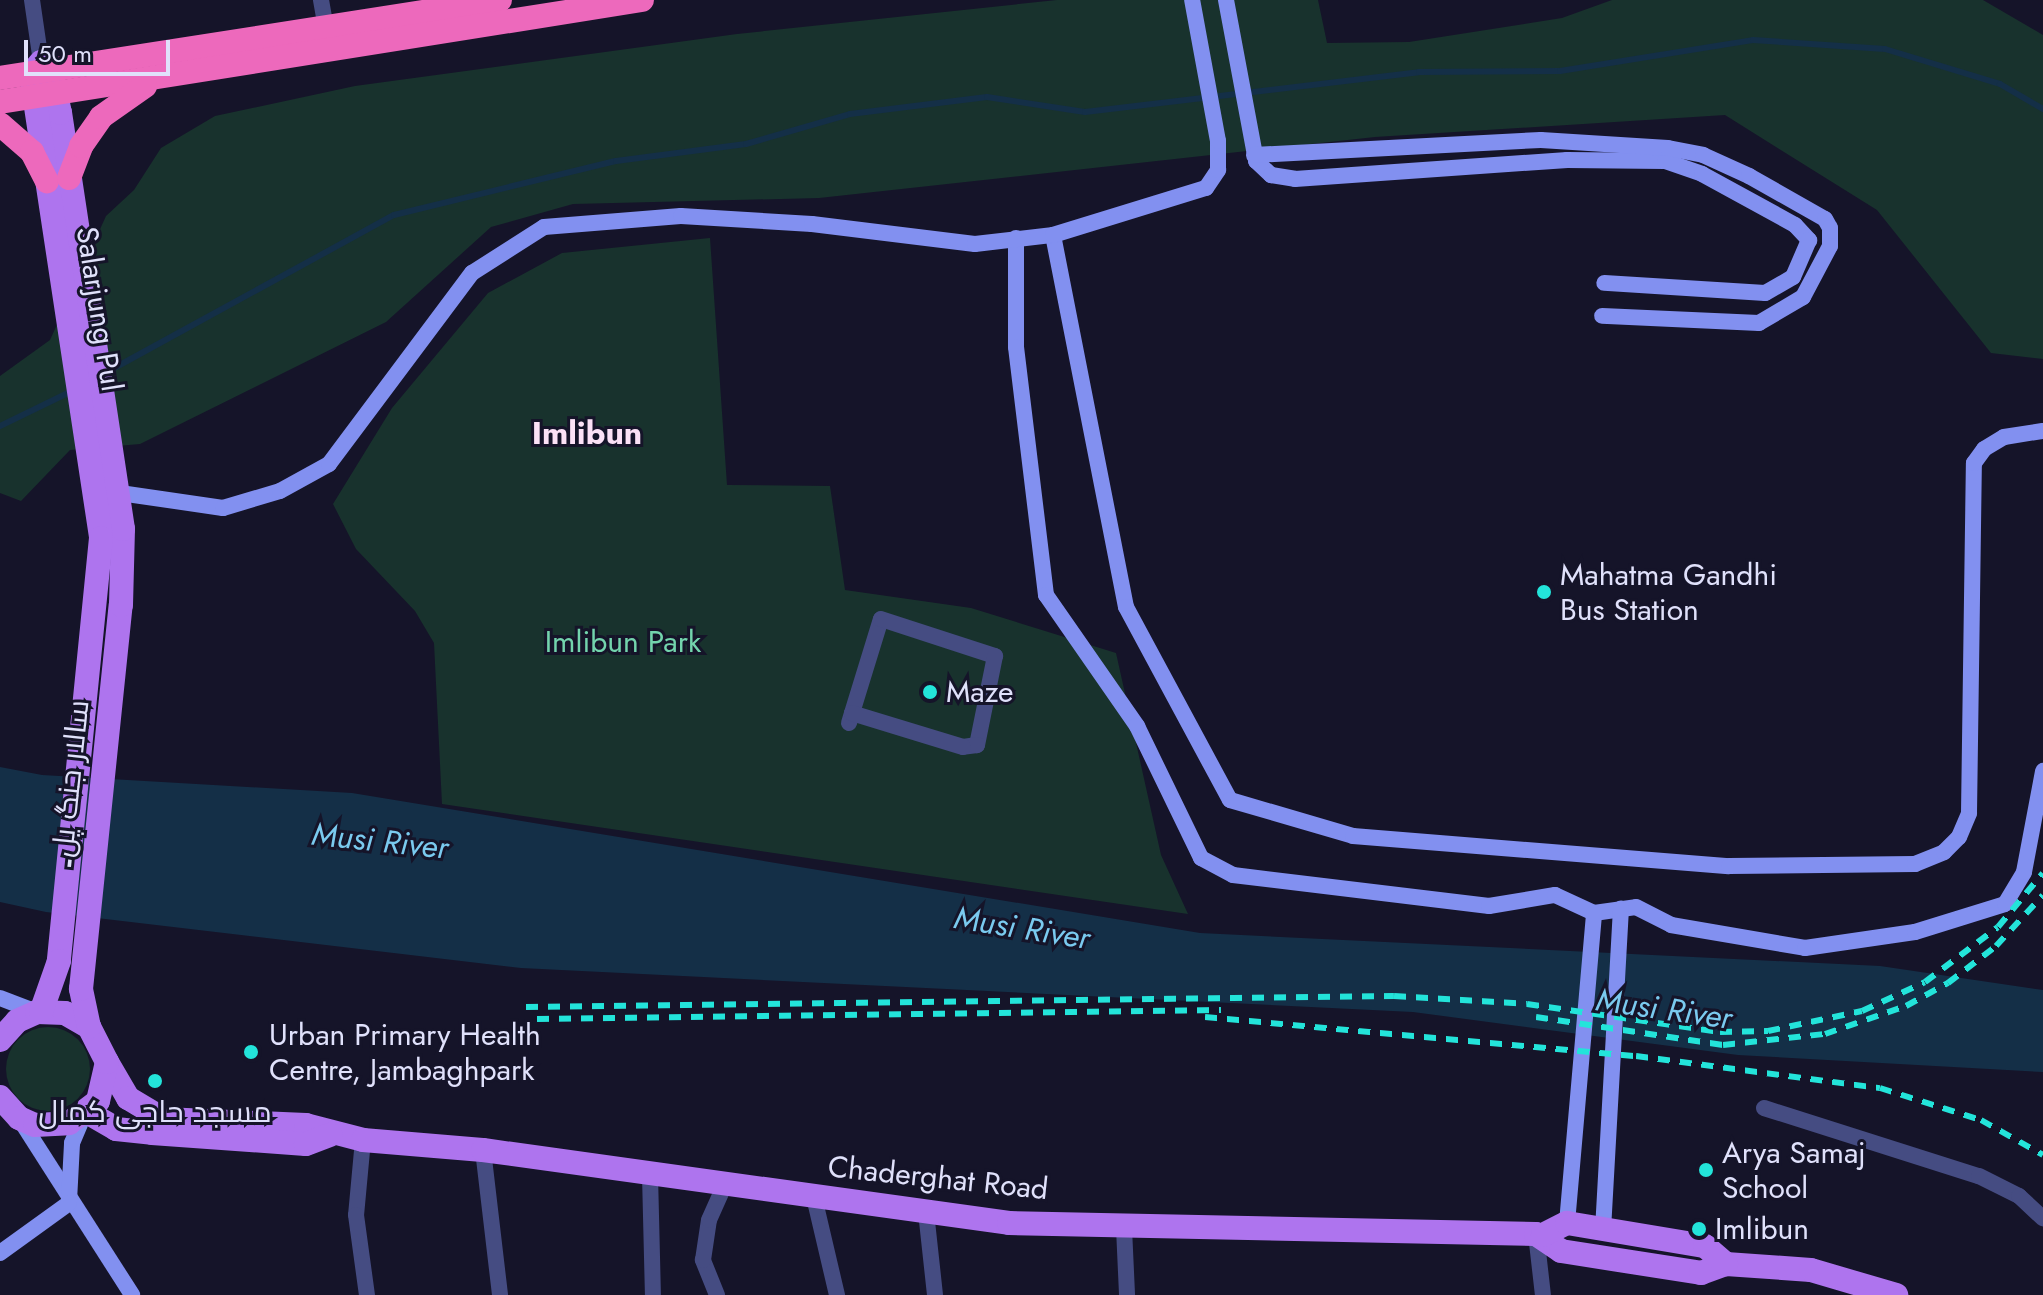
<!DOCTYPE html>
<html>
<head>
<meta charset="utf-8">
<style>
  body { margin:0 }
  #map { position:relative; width:2043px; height:1295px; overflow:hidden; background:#151429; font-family:Jost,Cairo,sans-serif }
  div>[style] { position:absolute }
  .green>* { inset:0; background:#18322d }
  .round { border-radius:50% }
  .water>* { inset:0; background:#142f47 }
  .stream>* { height:6px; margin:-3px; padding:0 3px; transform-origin:3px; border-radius:3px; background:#142f47 }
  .street>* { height:16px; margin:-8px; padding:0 8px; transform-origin:8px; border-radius:8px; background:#454c82 }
  .secondary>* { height:16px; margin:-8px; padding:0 8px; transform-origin:8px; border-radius:8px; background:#8290f0 }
  .primary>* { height:24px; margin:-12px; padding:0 12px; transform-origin:12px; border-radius:12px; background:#ae74ee }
  .highway>* { height:24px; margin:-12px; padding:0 12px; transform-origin:12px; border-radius:12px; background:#ed69bc }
  .rail>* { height:6px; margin-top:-3px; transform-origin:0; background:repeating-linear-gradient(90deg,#23e4da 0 12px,transparent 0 22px) }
  .dots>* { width:22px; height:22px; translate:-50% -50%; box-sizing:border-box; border:4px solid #151429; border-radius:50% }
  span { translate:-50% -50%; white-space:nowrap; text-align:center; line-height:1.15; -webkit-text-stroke:6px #151429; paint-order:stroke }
  .street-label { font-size:30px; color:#e0e1fb }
  .poi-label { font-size:30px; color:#e0e1fb }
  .left { translate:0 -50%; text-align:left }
  .park-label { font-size:30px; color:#73d4ad }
  .neighbourhood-label { font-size:32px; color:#fbe1f6; font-weight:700 }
  .water-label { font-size:32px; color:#7acaef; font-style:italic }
  .scale { position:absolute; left:24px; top:40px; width:146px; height:36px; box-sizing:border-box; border:4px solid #e0e1fb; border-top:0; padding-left:10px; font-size:24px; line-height:28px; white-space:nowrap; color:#e0e1fb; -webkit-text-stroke:6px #151429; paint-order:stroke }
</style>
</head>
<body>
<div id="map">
  <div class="green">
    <i style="clip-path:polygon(1057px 0,1318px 0,1327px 43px,1409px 42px,1562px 18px,1612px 0,1983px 0,2043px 35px,2043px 359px,1991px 353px,1877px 210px,1725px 115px,1375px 137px,819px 198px,573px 204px,491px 227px,386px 322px,140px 444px,70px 450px,21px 501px,0 493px,0 376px,50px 340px,106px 216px,134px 190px,161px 148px,215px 116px,355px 86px,737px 34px)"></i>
    <i style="clip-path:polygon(710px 238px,727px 485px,830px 486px,845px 590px,971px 608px,1116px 653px,1161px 855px,1188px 914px,442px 804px,434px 643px,415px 611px,356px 549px,333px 504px,392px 408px,488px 293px,562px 253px)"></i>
    <i class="round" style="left:6px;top:1027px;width:84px;height:84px"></i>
  </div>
  <div class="water">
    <i style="clip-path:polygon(0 767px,42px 775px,352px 793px,1200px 933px,1880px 966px,2043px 990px,2043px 1072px,1738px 1055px,1413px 1012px,521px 968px,46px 912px,0 902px)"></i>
  </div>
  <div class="stream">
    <i style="left:107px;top:372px;width:327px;rotate:-28.7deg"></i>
    <i style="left:394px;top:215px;width:228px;rotate:-13.7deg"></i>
    <i style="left:616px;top:161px;width:131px;rotate:-7.5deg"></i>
    <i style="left:746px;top:144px;width:108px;rotate:-16.1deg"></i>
    <i style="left:850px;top:114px;width:138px;rotate:-7.1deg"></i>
    <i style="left:987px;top:97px;width:99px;rotate:8.7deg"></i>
    <i style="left:1085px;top:112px;width:336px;rotate:-6.8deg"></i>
    <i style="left:1419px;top:72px;width:141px;rotate:-0.4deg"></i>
    <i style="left:1560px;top:71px;width:195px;rotate:-9.1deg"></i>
    <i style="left:1753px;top:40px;width:132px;rotate:3.9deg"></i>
    <i style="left:1885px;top:49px;width:120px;rotate:16.9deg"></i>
    <i style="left:2000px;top:84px;width:50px;rotate:30.2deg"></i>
    <i style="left:0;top:426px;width:80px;rotate:-25.9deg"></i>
  </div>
  <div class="street">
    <i style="left:32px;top:0;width:63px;rotate:81.7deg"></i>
    <i style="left:321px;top:0;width:28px;rotate:80deg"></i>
    <i style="left:849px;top:723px;width:10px;rotate:-73deg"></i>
    <i style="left:852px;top:713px;width:98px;rotate:-72.9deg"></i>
    <i style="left:881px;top:619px;width:120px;rotate:18deg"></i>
    <i style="left:995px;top:656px;width:91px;rotate:101.4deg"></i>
    <i style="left:977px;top:745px;width:14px;rotate:172deg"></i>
    <i style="left:963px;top:747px;width:116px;rotate:-163deg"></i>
    <i style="left:1764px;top:1108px;width:225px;rotate:17.6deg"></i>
    <i style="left:1979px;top:1176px;width:45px;rotate:26.6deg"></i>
    <i style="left:2019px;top:1196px;width:33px;rotate:43deg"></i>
    <i style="left:363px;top:1140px;width:75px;rotate:95.3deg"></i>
    <i style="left:356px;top:1215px;width:81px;rotate:82.2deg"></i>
    <i style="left:483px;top:1150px;width:146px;rotate:83.3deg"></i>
    <i style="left:650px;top:1175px;width:120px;rotate:88.6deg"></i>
    <i style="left:814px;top:1197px;width:101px;rotate:76.8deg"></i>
    <i style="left:926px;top:1212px;width:83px;rotate:83.8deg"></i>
    <i style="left:1124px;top:1228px;width:67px;rotate:87.4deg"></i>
    <i style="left:1536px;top:1234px;width:61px;rotate:83.5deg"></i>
    <i style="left:717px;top:1295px;width:38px;rotate:-112deg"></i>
    <i style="left:703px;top:1260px;width:40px;rotate:-81.5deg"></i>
    <i style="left:709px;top:1220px;width:37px;rotate:-66deg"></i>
  </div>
  <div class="secondary">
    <i style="left:1226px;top:0;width:164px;rotate:79.4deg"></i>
    <i style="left:1256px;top:161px;width:21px;rotate:43deg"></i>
    <i style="left:1271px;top:175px;width:24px;rotate:9deg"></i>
    <i style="left:1295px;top:179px;width:273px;rotate:-4deg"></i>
    <i style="left:1567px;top:160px;width:98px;rotate:0.6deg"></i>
    <i style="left:1665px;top:161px;width:39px;rotate:19deg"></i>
    <i style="left:1702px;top:174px;width:106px;rotate:28.7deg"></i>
    <i style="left:1795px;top:225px;width:21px;rotate:47deg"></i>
    <i style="left:1809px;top:240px;width:40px;rotate:113.4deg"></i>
    <i style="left:1793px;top:277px;width:32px;rotate:150deg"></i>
    <i style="left:1765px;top:293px;width:161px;rotate:-176.4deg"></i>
    <i style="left:1254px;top:155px;width:287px;rotate:-3deg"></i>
    <i style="left:1541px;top:140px;width:127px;rotate:3.6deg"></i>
    <i style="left:1668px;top:148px;width:36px;rotate:11deg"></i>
    <i style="left:1703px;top:155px;width:51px;rotate:24.5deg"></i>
    <i style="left:1749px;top:176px;width:87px;rotate:29.5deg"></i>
    <i style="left:1825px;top:219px;width:10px;rotate:61deg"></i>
    <i style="left:1830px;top:228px;width:18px;rotate:90deg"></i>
    <i style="left:1830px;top:246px;width:58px;rotate:117.9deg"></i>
    <i style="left:1803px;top:297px;width:51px;rotate:149.4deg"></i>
    <i style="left:1759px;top:323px;width:157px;rotate:-177.4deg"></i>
    <i style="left:1053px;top:235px;width:379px;rotate:78.9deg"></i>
    <i style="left:1126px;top:607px;width:219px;rotate:61.7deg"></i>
    <i style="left:1230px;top:800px;width:128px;rotate:16.3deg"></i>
    <i style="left:1353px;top:836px;width:377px;rotate:4.6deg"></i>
    <i style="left:1729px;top:866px;width:186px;rotate:-0.6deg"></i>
    <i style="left:1915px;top:864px;width:31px;rotate:-22deg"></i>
    <i style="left:1944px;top:852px;width:21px;rotate:-45deg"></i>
    <i style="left:1959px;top:837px;width:26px;rotate:-67deg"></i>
    <i style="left:1969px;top:813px;width:350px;rotate:-89.2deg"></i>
    <i style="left:1974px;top:463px;width:17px;rotate:-54deg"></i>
    <i style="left:1984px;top:449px;width:23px;rotate:-31deg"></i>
    <i style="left:2004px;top:437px;width:39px;rotate:-9deg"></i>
    <i style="left:1016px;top:238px;width:109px;rotate:90deg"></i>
    <i style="left:1016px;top:347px;width:250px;rotate:83.1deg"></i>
    <i style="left:1046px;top:595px;width:160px;rotate:55.2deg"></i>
    <i style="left:1137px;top:726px;width:147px;rotate:64.1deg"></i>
    <i style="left:1201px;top:858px;width:36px;rotate:28deg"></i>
    <i style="left:1233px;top:875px;width:258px;rotate:6.9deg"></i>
    <i style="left:1489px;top:906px;width:67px;rotate:-9.5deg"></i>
    <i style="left:1555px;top:895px;width:43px;rotate:24.8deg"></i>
    <i style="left:1594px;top:913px;width:42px;rotate:-8.1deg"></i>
    <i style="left:1636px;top:907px;width:39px;rotate:27deg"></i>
    <i style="left:1671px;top:925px;width:136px;rotate:9.7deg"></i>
    <i style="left:1805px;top:948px;width:111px;rotate:-8.3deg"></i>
    <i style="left:1915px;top:932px;width:94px;rotate:-17.3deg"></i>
    <i style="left:2005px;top:904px;width:37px;rotate:-59deg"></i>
    <i style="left:2024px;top:872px;width:103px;rotate:-79.3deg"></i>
    <i style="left:120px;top:493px;width:104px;rotate:8.3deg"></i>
    <i style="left:223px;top:508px;width:59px;rotate:-16.6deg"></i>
    <i style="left:280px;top:491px;width:56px;rotate:-28.9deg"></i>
    <i style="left:329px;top:464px;width:239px;rotate:-53.2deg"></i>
    <i style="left:472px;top:273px;width:85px;rotate:-32.6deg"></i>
    <i style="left:544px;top:227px;width:137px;rotate:-4.6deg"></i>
    <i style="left:681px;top:216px;width:131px;rotate:3.5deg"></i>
    <i style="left:812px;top:224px;width:164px;rotate:7deg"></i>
    <i style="left:975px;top:244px;width:79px;rotate:-6.6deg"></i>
    <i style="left:1053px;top:235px;width:160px;rotate:-17.1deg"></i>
    <i style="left:1206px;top:188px;width:22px;rotate:-56deg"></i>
    <i style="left:1218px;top:170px;width:29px;rotate:-90deg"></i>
    <i style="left:1218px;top:141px;width:143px;rotate:-100.4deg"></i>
    <i style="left:0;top:998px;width:40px;rotate:21deg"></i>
    <i style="left:19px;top:1118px;width:210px;rotate:57.4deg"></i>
    <i style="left:69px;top:1201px;width:58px;rotate:-87deg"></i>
    <i style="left:72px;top:1143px;width:30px;rotate:-67deg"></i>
    <i style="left:1567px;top:1223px;width:311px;rotate:-85deg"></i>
    <i style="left:1603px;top:1230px;width:322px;rotate:-86.8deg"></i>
    <i style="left:0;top:1253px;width:85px;rotate:-35.9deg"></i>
  </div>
  <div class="primary">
    <i style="left:0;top:1040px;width:25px;rotate:-48deg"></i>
    <i style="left:17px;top:1021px;width:22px;rotate:-24deg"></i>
    <i style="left:37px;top:1012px;width:28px;rotate:2deg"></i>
    <i style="left:65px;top:1013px;width:28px;rotate:30deg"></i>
    <i style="left:107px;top:1062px;width:42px;rotate:59.7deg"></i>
    <i style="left:128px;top:1098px;width:41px;rotate:31deg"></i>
    <i style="left:163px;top:1119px;width:143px;rotate:2.4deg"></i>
    <i style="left:306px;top:1125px;width:59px;rotate:14.7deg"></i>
    <i style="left:363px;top:1140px;width:120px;rotate:4.8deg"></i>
    <i style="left:483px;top:1150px;width:531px;rotate:7.9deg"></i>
    <i style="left:1009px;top:1223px;width:527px;rotate:1.2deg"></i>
    <i style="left:1536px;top:1234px;width:30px;rotate:34deg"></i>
    <i style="left:1561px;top:1251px;width:142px;rotate:8.9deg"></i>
    <i style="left:1701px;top:1273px;width:27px;rotate:-20deg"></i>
    <i style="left:1726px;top:1264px;width:85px;rotate:4deg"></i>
    <i style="left:1811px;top:1270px;width:89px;rotate:16.4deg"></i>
    <i style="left:0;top:1097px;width:28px;rotate:48deg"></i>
    <i style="left:19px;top:1118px;width:17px;rotate:24deg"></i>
    <i style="left:35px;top:1125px;width:34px;rotate:-3deg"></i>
    <i style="left:69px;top:1123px;width:36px;rotate:-37deg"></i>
    <i style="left:98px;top:1101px;width:40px;rotate:-77deg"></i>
    <i style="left:107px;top:1062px;width:39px;rotate:-117deg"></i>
    <i style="left:89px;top:1027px;width:39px;rotate:-102deg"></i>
    <i style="left:81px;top:989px;width:386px;rotate:-84.1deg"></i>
    <i style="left:121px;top:605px;width:76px;rotate:-88.5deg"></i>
    <i style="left:123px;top:529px;width:421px;rotate:-98.6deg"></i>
    <i style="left:60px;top:113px;width:43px;rotate:-102.1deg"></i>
    <i style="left:51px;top:71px;width:13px;rotate:-138deg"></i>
    <i style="left:41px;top:62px;width:16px;rotate:130deg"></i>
    <i style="left:31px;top:74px;width:469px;rotate:81.4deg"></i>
    <i style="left:101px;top:538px;width:425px;rotate:95.7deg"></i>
    <i style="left:59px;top:961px;width:54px;rotate:109.4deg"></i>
    <i style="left:87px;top:1112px;width:34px;rotate:30deg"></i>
    <i style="left:116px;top:1129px;width:36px;rotate:6deg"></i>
    <i style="left:152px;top:1133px;width:154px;rotate:4.1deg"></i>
    <i style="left:306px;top:1144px;width:26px;rotate:-21deg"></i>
    <i style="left:1543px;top:1235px;width:27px;rotate:-27deg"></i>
    <i style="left:1567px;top:1223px;width:140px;rotate:9.5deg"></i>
    <i style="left:1705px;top:1246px;width:28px;rotate:41deg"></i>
  </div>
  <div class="highway">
    <i style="left:0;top:78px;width:506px;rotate:-8.87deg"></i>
    <i style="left:0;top:102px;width:650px;rotate:-9.03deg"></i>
    <i style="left:0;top:124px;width:43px;rotate:41.2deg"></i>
    <i style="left:32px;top:152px;width:33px;rotate:63deg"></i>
    <i style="left:69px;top:178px;width:34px;rotate:-69deg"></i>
    <i style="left:81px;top:146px;width:35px;rotate:-55deg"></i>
    <i style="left:101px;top:117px;width:54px;rotate:-35.2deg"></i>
  </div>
  <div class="rail">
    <i style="left:526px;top:1007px;width:868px;rotate:-0.73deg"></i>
    <i style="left:1394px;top:996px;width:133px;rotate:3.4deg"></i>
    <i style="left:1527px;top:1004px;width:195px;rotate:8.3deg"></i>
    <i style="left:1720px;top:1032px;width:48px;rotate:-1.2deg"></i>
    <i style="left:1768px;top:1031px;width:96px;rotate:-12deg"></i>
    <i style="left:1862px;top:1011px;width:69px;rotate:-24.7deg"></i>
    <i style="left:1925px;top:982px;width:91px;rotate:-37deg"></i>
    <i style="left:1998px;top:927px;width:70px;rotate:-50.2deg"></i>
    <i style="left:1205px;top:1017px;width:433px;rotate:5.2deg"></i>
    <i style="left:1636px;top:1056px;width:246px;rotate:7.5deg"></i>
    <i style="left:1880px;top:1088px;width:106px;rotate:17.6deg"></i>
    <i style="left:1981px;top:1120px;width:71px;rotate:29.4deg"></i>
    <i style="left:1536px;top:1017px;width:189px;rotate:8.5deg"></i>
    <i style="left:1723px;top:1045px;width:103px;rotate:-6.2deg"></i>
    <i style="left:1825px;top:1034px;width:86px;rotate:-19.1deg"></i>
    <i style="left:1906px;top:1006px;width:48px;rotate:-28.7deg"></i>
    <i style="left:1948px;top:983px;width:61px;rotate:-37.6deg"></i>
    <i style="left:1996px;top:946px;width:69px;rotate:-47.3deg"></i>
    <i style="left:537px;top:1019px;width:684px;rotate:-0.75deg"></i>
  </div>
  <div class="dots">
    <i style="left:1544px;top:592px;background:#23e4da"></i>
    <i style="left:930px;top:692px;background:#23e4da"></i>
    <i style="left:251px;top:1052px;background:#23e4da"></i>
    <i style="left:155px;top:1081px;background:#23e4da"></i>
    <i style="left:1706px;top:1170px;background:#23e4da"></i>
    <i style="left:1699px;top:1229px;background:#23e4da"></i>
  </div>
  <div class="street-label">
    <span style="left:99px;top:309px;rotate:81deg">Salarjung Pul</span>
    <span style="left:70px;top:784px;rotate:-84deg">سالار جنگ پل۔</span>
    <span style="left:938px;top:1178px;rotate:6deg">Chaderghat Road</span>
  </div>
  <div class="poi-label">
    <span class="left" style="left:1560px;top:592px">Mahatma Gandhi<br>Bus Station</span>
    <span class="left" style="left:946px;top:692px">Maze</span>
    <span class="left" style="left:269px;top:1052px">Urban Primary Health<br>Centre, Jambaghpark</span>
    <span style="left:155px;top:1112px">مسجد حاجی کمال</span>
    <span class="left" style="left:1722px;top:1170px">Arya Samaj<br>School</span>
    <span class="left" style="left:1715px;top:1229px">Imlibun</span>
  </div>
  <div class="park-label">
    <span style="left:623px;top:642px">Imlibun Park</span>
  </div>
  <div class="neighbourhood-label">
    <span style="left:587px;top:433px">Imlibun</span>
  </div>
  <div class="water-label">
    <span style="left:380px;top:841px;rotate:6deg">Musi River</span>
    <span style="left:1022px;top:928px;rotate:9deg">Musi River</span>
    <span style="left:1664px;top:1009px;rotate:8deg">Musi River</span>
  </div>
  <div class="scale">50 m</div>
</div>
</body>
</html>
